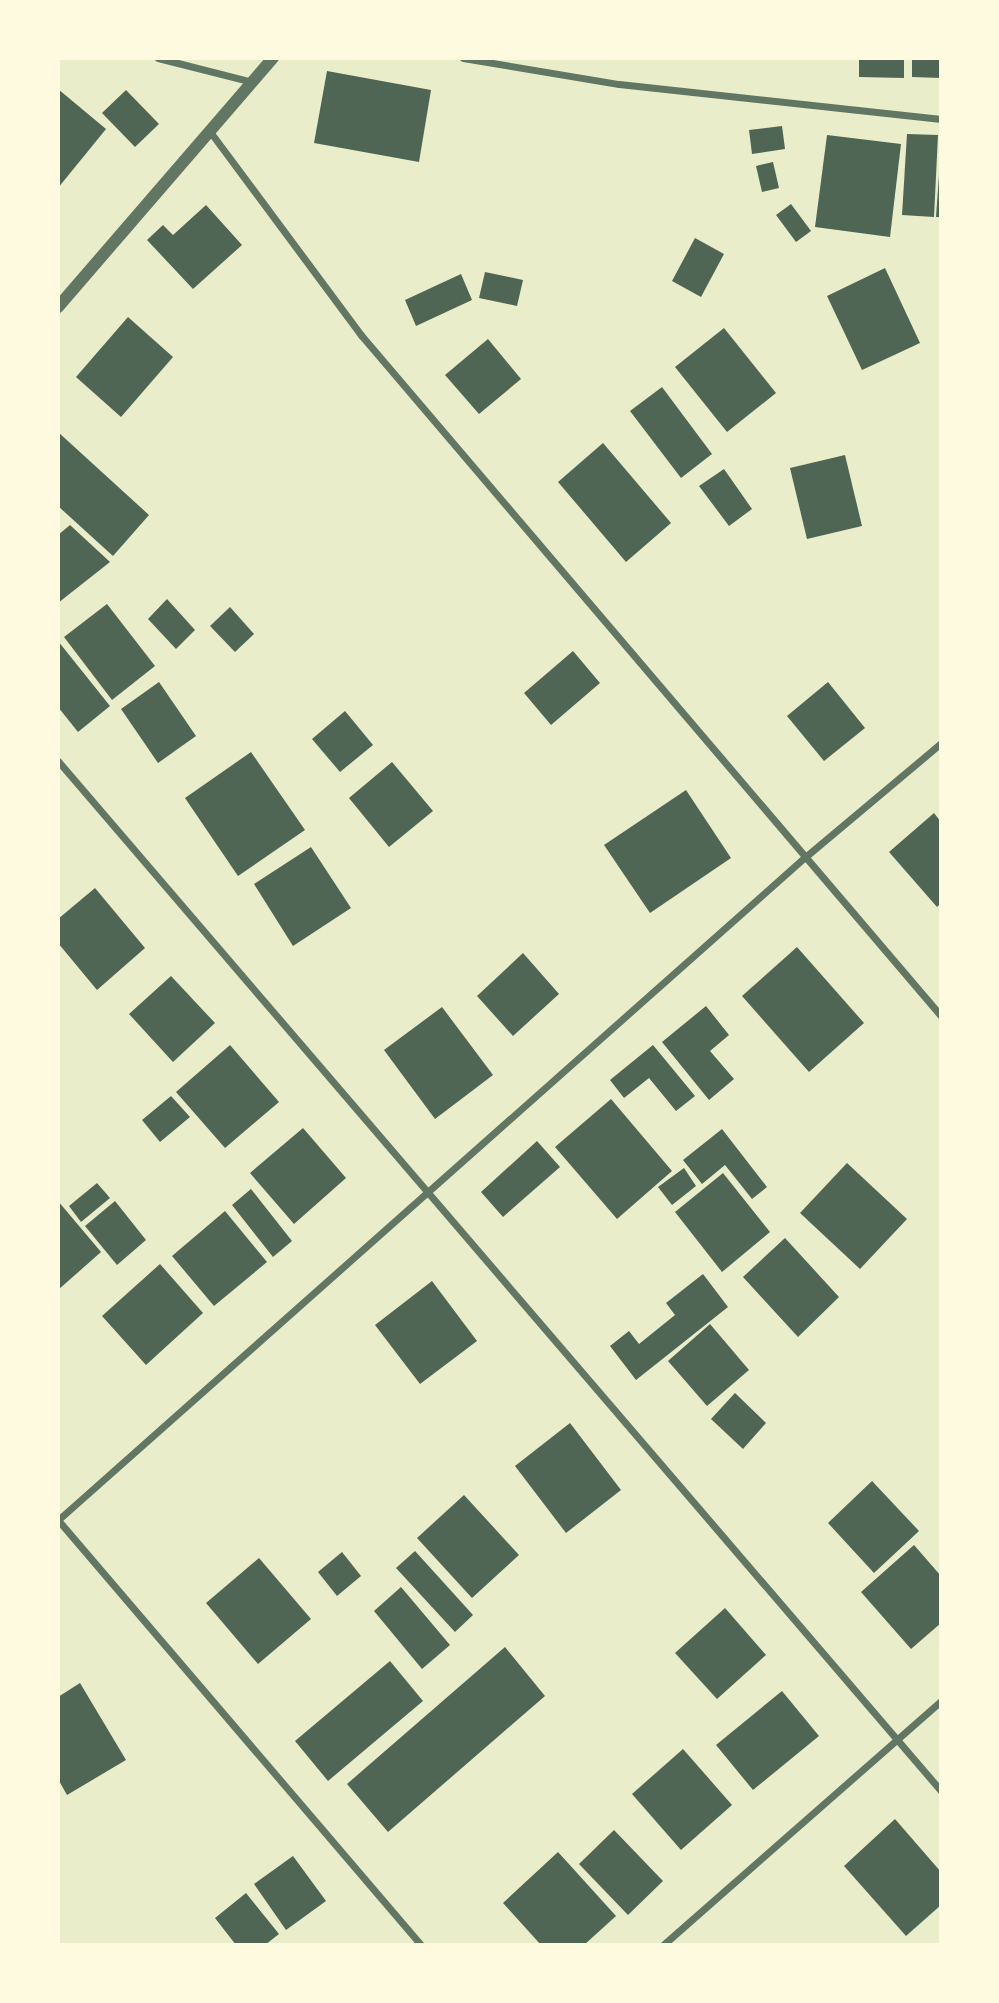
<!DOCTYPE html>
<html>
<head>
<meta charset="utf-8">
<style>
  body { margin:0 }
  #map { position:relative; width:999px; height:2003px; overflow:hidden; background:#e9edc9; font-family:"Public Sans",sans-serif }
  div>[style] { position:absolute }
  .building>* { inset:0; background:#4f6655 }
  .minor>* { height:7px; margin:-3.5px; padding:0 3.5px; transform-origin:3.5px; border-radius:3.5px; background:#617663 }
  .tertiary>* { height:12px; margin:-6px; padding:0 6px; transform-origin:6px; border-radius:6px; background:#617663 }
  span { translate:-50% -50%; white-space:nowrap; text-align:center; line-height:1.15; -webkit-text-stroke:5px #fefae0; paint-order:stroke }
  .frame { position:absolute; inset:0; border:60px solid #fefae0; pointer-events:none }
</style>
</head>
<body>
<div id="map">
  <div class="building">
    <i style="clip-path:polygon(859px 58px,904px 58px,904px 78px,859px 77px)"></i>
    <i style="clip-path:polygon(912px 58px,941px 58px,941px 78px,912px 77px)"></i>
    <i style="clip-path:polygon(327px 71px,431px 90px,419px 162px,314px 143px)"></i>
    <i style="clip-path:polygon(58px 89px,106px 129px,58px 188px)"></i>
    <i style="clip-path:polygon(126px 90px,159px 124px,135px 147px,102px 113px)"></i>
    <i style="clip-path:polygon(782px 126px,785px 149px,752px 154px,749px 130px)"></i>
    <i style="clip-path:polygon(907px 134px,938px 135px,934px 217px,902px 215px)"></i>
    <i style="clip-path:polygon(827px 135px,901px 144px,890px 237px,815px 227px)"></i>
    <i style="clip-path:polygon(773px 162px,779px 188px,762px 192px,756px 166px)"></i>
    <i style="clip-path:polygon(939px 175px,941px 175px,941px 217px,936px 217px)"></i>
    <i style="clip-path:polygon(791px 204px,811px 231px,796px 242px,776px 215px)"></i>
    <i style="clip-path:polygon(206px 205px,242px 245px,193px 289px,147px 240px,163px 225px,173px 235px)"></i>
    <i style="clip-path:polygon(695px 238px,724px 254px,701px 297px,672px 281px)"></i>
    <i style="clip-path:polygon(885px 268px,920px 343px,862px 370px,827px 296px)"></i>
    <i style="clip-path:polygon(485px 272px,523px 280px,517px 306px,479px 298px)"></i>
    <i style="clip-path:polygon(461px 274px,472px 300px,416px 326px,405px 300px)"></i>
    <i style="clip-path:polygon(128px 317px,173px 357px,121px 417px,76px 377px)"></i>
    <i style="clip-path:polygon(724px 328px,776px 393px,727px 432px,675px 367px)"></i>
    <i style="clip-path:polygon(488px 339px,521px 379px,479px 414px,445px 375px)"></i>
    <i style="clip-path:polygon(662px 387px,712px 454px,681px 478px,630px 411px)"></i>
    <i style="clip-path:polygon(58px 432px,149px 515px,113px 556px,58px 506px)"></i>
    <i style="clip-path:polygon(603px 443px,671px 523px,626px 562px,558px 482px)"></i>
    <i style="clip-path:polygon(845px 455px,862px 526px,807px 539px,790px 468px)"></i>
    <i style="clip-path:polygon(724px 469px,752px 509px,729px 526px,699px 486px)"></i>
    <i style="clip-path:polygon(70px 525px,110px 562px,58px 603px,58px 535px)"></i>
    <i style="clip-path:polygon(167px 599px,195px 630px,176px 649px,148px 619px)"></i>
    <i style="clip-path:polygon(107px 604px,155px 666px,112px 700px,64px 637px)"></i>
    <i style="clip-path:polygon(230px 607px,254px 634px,235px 652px,210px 626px)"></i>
    <i style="clip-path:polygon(58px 641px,110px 706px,78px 732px,58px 707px)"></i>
    <i style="clip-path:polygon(573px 651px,600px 683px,551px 725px,524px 693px)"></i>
    <i style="clip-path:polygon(159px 682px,196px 736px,158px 763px,121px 709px)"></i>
    <i style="clip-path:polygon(828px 682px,865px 728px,824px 761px,787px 716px)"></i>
    <i style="clip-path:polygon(345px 711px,373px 745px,340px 772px,312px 739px)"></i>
    <i style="clip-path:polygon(251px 752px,305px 830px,238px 876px,185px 798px)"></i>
    <i style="clip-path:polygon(392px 762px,433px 811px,389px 847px,349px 798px)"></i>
    <i style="clip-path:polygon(686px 790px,731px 858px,650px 913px,604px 845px)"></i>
    <i style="clip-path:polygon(934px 813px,941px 822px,941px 903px,937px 907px,889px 852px)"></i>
    <i style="clip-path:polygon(311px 847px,351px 908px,293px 946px,254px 884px)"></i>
    <i style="clip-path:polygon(95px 888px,145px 948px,97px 990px,58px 943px,58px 919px)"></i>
    <i style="clip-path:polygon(797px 947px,864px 1023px,809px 1072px,742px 996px)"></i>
    <i style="clip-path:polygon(523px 953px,559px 994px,513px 1036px,477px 996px)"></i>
    <i style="clip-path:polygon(171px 976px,215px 1023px,173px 1062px,129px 1014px)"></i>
    <i style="clip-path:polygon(706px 1006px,729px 1035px,710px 1051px,734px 1079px,709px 1100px,662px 1042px)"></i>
    <i style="clip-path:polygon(442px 1007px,493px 1075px,435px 1119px,384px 1050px)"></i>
    <i style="clip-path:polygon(230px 1045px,279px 1102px,225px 1148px,176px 1092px)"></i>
    <i style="clip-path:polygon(653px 1045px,695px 1096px,676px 1111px,649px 1078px,624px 1098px,610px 1080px)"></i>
    <i style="clip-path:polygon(171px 1096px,190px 1117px,160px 1142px,142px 1120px)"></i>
    <i style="clip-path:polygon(611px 1099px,672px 1171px,617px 1219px,555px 1147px)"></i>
    <i style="clip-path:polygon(303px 1128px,346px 1178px,294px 1224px,250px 1173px)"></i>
    <i style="clip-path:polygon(722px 1129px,767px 1187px,752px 1199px,725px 1165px,702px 1184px,683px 1160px)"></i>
    <i style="clip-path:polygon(537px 1141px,560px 1167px,503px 1217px,481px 1192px)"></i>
    <i style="clip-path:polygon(847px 1163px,907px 1219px,860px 1269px,800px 1213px)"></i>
    <i style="clip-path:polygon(684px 1168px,696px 1186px,672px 1205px,658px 1187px)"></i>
    <i style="clip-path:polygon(723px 1173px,770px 1232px,722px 1272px,675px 1212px)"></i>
    <i style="clip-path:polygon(97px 1183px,110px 1198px,81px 1222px,69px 1206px)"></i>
    <i style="clip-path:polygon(251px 1189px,292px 1241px,273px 1257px,232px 1205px)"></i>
    <i style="clip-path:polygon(58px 1201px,101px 1252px,58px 1290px)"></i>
    <i style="clip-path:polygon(115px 1201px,146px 1240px,117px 1265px,85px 1226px)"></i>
    <i style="clip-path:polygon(225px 1211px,267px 1262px,214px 1306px,172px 1256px)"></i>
    <i style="clip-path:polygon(785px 1238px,839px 1297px,798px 1337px,743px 1277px)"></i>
    <i style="clip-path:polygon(160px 1264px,203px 1313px,146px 1365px,102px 1316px)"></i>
    <i style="clip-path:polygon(703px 1274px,728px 1307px,636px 1380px,610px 1346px,629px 1331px,639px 1344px,675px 1315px,666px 1303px)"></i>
    <i style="clip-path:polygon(432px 1281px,477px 1341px,420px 1384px,375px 1325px)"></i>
    <i style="clip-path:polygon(710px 1324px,749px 1370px,707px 1406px,668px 1361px)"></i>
    <i style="clip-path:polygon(735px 1393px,766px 1423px,743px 1449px,711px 1419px)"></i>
    <i style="clip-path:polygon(570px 1423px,621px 1490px,566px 1533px,515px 1466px)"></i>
    <i style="clip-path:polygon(872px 1481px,919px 1531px,874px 1573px,828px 1523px)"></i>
    <i style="clip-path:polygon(464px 1495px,519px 1555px,472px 1598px,417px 1538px)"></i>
    <i style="clip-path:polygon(914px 1545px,941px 1576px,941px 1623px,911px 1649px,861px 1592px)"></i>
    <i style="clip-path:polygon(415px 1551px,473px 1615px,455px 1632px,396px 1568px)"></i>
    <i style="clip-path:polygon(342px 1552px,361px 1576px,337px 1596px,318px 1572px)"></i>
    <i style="clip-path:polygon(259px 1558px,311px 1619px,258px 1664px,206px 1603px)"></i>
    <i style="clip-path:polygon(401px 1587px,450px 1645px,422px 1669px,374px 1611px)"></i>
    <i style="clip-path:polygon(725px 1608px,766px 1655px,717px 1699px,675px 1653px)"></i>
    <i style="clip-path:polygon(505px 1647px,545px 1696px,388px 1832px,347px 1784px)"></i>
    <i style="clip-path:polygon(390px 1661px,423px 1701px,328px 1781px,295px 1741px)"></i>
    <i style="clip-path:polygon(80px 1683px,126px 1760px,67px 1795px,58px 1779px,58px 1697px)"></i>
    <i style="clip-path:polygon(782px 1691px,819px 1736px,753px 1790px,716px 1745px)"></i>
    <i style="clip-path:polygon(683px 1749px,732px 1805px,681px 1850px,632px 1794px)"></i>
    <i style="clip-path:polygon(895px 1819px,941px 1872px,941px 1905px,906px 1936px,844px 1866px)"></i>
    <i style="clip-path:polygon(614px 1830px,663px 1881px,628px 1915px,579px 1864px)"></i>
    <i style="clip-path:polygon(558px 1852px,616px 1916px,584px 1945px,541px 1945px,503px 1903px)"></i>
    <i style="clip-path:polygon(293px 1856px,326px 1901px,286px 1930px,254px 1884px)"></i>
    <i style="clip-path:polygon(246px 1893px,279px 1934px,265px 1945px,236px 1945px,215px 1918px)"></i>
  </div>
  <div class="minor">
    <i style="left:158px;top:58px;width:98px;rotate:14.2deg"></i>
    <i style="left:463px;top:58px;width:158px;rotate:9.5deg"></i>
    <i style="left:619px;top:84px;width:324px;rotate:6.2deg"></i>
    <i style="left:211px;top:133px;width:252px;rotate:53.4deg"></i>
    <i style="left:361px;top:335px;width:895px;rotate:49.58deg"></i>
    <i style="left:58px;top:761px;width:1357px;rotate:49.39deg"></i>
    <i style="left:58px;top:1520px;width:997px;rotate:-41.59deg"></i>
    <i style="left:804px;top:858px;width:179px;rotate:-40deg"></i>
    <i style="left:58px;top:1520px;width:559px;rotate:49.5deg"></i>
    <i style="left:663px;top:1945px;width:370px;rotate:-41.3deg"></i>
  </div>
  <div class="tertiary">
    <i style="left:58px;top:307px;width:329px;rotate:-49.2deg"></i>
  </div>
  <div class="frame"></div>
</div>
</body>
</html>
